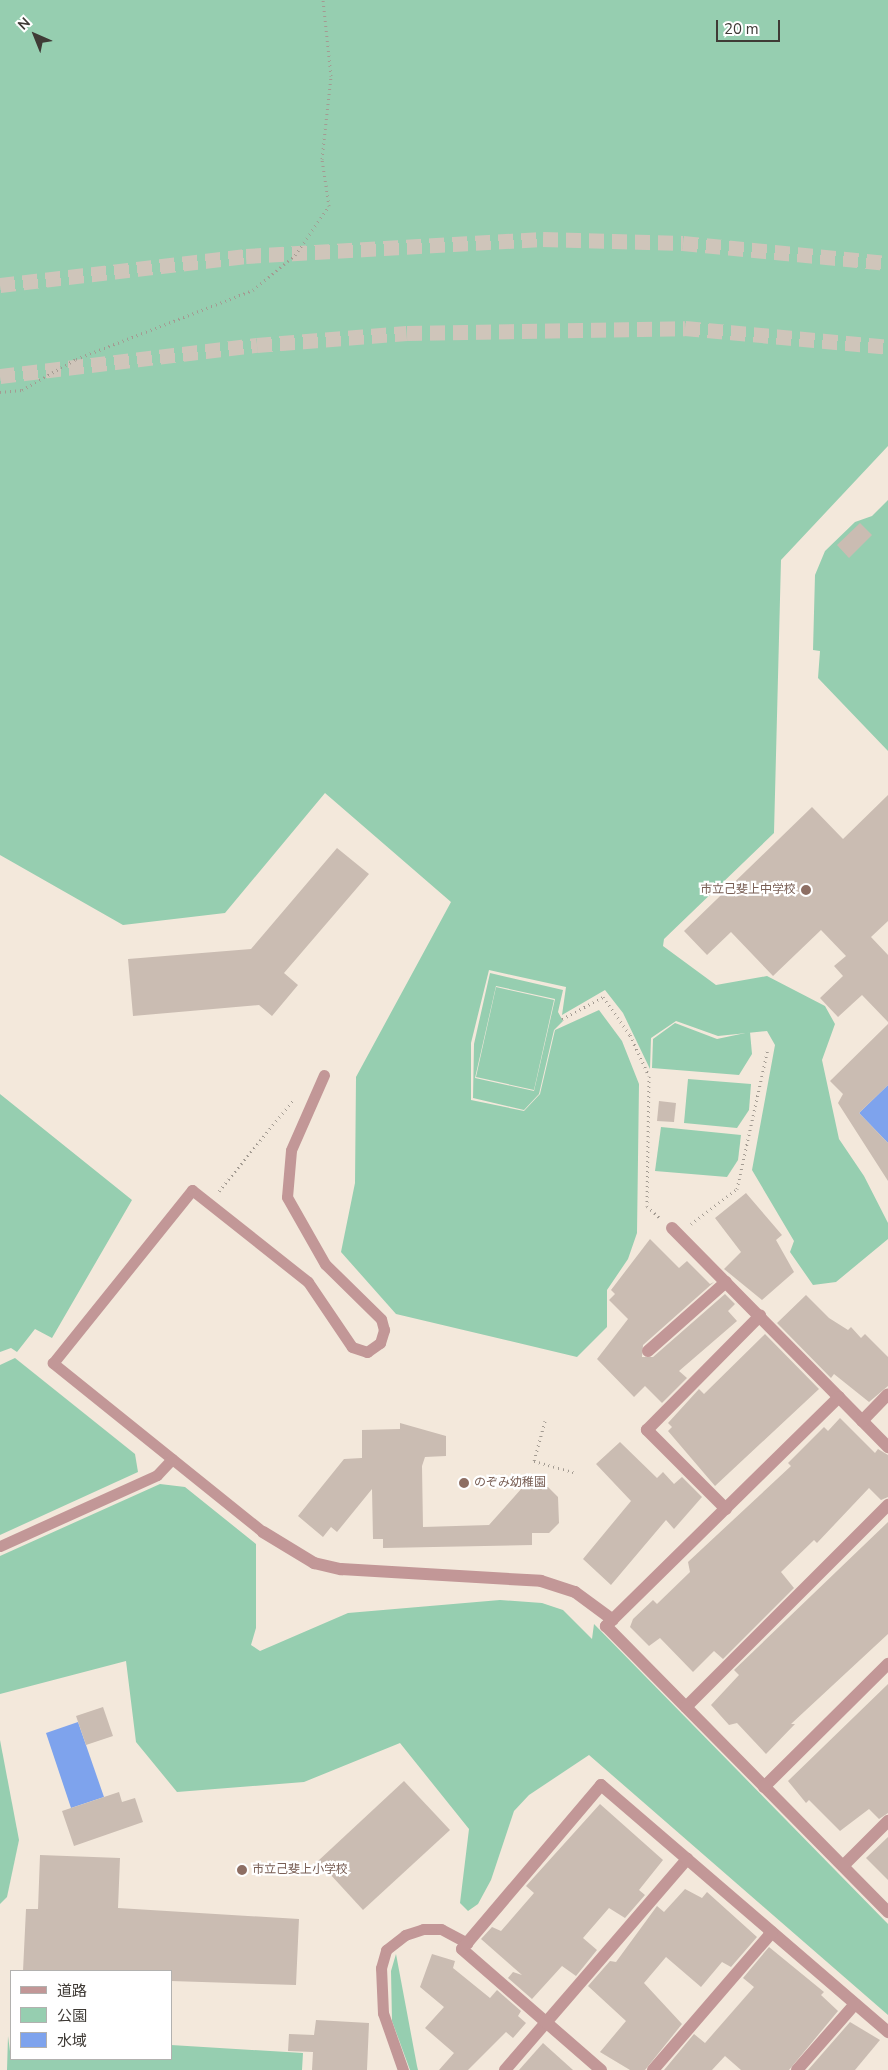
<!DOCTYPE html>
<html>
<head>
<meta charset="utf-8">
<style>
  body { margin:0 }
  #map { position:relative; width:888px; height:2070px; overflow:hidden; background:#f3e8db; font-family:"Nunito Sans","Noto Sans JP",sans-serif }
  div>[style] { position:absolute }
  .green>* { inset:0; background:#96ceb0 }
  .water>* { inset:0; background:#7ea3ed }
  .building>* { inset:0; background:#cabcb2 }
  .motorway-tunnel>* { height:15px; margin-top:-7.5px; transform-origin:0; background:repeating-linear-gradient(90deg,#cfc5ba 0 15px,transparent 0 23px) }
  .path>* { height:3px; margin-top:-1.5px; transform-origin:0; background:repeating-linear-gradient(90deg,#a39b92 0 1px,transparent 0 5px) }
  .service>* { height:11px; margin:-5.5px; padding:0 5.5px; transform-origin:5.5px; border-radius:5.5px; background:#c29797 }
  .minor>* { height:12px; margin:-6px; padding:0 6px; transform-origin:6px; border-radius:6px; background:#c29797 }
  .tertiary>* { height:12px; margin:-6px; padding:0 6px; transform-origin:6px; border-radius:6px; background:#c29797 }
  .dots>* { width:14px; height:14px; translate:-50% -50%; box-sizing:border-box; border:2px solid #fff; border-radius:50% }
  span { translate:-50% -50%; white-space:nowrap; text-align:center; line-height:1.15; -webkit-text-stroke:4.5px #fff; paint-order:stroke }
  .education-label { font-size:12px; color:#785e54 }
  .right { translate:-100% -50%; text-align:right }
  .left { translate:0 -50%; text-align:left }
  .legend { position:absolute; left:10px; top:1970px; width:162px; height:90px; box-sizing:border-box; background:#fff; border:1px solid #b2b1af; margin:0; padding:6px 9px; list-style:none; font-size:15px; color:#3f3b36 }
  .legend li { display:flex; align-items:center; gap:10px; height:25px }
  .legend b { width:25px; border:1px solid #b2b1af }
  .north { position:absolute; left:10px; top:10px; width:50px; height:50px; -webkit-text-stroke:4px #fff; paint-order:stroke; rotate:316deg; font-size:14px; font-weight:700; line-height:20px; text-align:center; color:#3f3b36 }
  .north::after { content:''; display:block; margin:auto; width:18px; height:22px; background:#3f3b36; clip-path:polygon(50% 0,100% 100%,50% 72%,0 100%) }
  .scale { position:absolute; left:716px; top:20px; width:64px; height:22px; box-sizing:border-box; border:2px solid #3f3b36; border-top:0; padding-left:6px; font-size:15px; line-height:18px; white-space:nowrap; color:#3f3b36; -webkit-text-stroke:4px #fff; paint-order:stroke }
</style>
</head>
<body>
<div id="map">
  <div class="green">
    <i style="clip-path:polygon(0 0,888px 0,888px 446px,781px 560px,774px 833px,664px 939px,663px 946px,716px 985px,767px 976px,825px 1006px,835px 1024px,822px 1060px,839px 1139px,864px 1176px,888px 1223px,888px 1239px,836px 1282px,813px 1285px,790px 1252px,794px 1241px,752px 1170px,775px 1045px,767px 1031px,718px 1036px,676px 1021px,651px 1038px,650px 1069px,623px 1013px,605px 990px,562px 1015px,566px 987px,489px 970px,471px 1043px,471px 1100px,524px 1111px,540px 1094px,555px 1030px,599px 1010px,622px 1041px,639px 1084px,637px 1233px,628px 1259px,607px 1290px,607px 1327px,577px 1357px,396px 1314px,341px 1252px,355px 1183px,356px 1077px,451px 902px,325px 793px,225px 913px,123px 925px,0 855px)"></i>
    <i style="clip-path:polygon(888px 500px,888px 751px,818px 678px,820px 651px,813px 650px,815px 575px,825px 551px,855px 522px,872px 516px)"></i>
    <i style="clip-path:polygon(evenodd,490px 973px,563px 990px,558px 1012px,563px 1021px,554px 1030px,539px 1094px,524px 1110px,473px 1098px,474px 1044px,490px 973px,496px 986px,555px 999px,534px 1091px,475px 1078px,496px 986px)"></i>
    <i style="clip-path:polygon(496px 987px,554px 1000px,534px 1090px,476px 1077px)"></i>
    <i style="clip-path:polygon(675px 1023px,717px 1039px,750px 1032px,752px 1054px,739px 1075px,652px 1068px,653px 1039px)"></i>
    <i style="clip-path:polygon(688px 1079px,751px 1084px,749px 1110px,737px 1128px,684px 1123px)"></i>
    <i style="clip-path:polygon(0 1094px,132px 1200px,52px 1338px,35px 1329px,17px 1352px,11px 1348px,0 1352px)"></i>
    <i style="clip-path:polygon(661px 1127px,741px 1135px,738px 1160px,727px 1177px,655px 1171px)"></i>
    <i style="clip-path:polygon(15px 1358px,135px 1454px,138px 1472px,0 1535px,0 1365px)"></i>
    <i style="clip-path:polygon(160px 1484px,185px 1487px,256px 1544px,256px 1628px,251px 1645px,260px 1651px,348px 1613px,500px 1600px,542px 1603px,563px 1610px,592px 1639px,594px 1624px,888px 1924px,888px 2015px,589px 1755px,529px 1795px,514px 1811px,491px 1880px,478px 1904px,468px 1911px,460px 1903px,469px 1829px,400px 1743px,304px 1782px,177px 1792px,136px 1742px,126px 1661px,0 1694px,0 1556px)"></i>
    <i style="clip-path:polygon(0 1740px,19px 1840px,7px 1897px,0 1904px)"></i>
    <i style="clip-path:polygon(396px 1954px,417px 2066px,418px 2070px,410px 2070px,392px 2021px,391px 1971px)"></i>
    <i style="clip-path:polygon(8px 2036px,11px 2059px,171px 2059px,171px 2045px,303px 2053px,302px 2070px,7px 2070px)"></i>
  </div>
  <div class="water">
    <i style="clip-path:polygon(888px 1085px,888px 1143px,859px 1113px)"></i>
    <i style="clip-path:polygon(78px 1722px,104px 1797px,71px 1808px,46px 1733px)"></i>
  </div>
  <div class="building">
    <i style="clip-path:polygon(860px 523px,872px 535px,849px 558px,837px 545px)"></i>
    <i style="clip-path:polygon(888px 795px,888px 921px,871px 937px,888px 955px,888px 1022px,862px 995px,838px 1017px,820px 998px,843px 976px,834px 966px,846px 956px,821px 930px,773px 976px,731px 932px,707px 955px,684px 931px,812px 807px,843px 839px)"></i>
    <i style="clip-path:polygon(337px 848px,369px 874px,284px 973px,298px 985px,272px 1016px,259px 1005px,133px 1016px,128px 959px,251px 949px)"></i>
    <i style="clip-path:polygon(888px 1024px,888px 1085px,859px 1113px,888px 1143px,888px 1181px,838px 1103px,843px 1094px,830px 1081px)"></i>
    <i style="clip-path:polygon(659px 1101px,676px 1103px,674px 1122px,657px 1121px)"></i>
    <i style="clip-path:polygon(746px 1193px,782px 1235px,776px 1240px,794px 1272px,762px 1300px,724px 1269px,741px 1252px,715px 1218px)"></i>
    <i style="clip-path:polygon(650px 1239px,679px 1268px,687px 1261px,710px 1284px,714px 1282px,643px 1345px,642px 1357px,653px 1357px,725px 1294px,735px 1304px,728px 1311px,737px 1321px,679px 1371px,687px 1378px,662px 1403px,645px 1386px,634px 1397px,597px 1359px,628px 1319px,609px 1300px,615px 1294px,611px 1290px)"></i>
    <i style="clip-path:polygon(806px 1295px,829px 1318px,848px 1330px,851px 1327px,861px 1338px,865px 1334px,888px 1357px,888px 1386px,869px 1402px,834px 1374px,831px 1378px,777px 1323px)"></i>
    <i style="clip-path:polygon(765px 1334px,819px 1389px,715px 1486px,668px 1431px,672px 1427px,668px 1423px,699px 1389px,704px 1394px)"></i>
    <i style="clip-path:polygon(840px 1418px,875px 1453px,878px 1449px,888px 1455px,888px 1497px,881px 1500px,869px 1488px,817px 1543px,814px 1540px,781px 1572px,794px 1588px,723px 1659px,714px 1651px,693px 1672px,660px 1638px,649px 1646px,630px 1627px,633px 1619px,653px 1600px,657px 1604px,690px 1572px,688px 1562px,791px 1466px,788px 1463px,824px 1427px,828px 1431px)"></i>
    <i style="clip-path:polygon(400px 1423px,446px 1436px,446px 1456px,425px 1457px,422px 1466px,423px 1527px,489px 1525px,522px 1488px,548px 1487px,558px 1497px,559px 1523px,549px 1533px,532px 1533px,532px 1545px,383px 1548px,383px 1539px,373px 1539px,372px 1489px,337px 1532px,331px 1527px,323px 1537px,298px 1516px,344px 1459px,362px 1458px,362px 1430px,400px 1429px)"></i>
    <i style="clip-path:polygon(620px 1442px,657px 1478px,663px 1472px,674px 1484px,682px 1477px,702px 1497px,674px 1529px,666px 1520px,611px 1585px,583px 1559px,631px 1501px,596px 1464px)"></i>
    <i style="clip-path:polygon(888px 1522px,888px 1634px,791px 1724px,795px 1724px,766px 1754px,737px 1723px,729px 1725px,711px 1705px,739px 1675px,734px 1670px)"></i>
    <i style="clip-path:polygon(888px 1684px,888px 1813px,879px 1819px,869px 1809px,840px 1831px,809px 1800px,806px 1803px,788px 1781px)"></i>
    <i style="clip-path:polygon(103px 1707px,113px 1736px,86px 1745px,76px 1716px)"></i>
    <i style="clip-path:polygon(404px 1781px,450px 1830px,363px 1910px,318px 1861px)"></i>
    <i style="clip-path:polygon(119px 1792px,122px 1802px,135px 1798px,143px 1822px,74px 1846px,62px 1811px)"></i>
    <i style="clip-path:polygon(600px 1804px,663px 1860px,639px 1890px,645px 1895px,625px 1918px,609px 1908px,583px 1938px,597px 1950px,576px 1976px,562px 1966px,532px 1999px,508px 1978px,513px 1972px,522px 1975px,481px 1939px,492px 1927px,501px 1931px,534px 1893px,526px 1886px)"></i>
    <i style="clip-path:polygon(888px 1837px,888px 1880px,866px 1858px)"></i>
    <i style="clip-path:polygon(40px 1855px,120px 1858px,118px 1908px,299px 1919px,296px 1985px,171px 1981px,171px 1971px,23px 1971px,26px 1909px,38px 1909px)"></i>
    <i style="clip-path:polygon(685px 1889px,702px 1898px,707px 1892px,757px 1937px,731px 1967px,722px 1962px,701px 1987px,666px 1957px,644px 1983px,682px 2024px,645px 2070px,630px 2070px,600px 2052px,626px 2021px,588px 1986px,610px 1961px,616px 1962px,657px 1906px,664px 1912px)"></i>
    <i style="clip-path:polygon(769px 1947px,824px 1992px,821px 1995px,838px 2011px,789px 2070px,741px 2070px,725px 2056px,712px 2070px,664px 2070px,694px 2034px,705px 2043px,754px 1987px,743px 1978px)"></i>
    <i style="clip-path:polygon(432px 1954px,455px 1961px,453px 1968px,490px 1998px,497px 1990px,521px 2011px,518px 2016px,526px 2023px,513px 2038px,506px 2032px,468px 2070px,439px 2070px,454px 2053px,425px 2028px,444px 2007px,420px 1987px)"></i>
    <i style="clip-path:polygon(316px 2020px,369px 2023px,367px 2070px,312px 2070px,313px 2052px,288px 2051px,289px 2034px,314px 2035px)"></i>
    <i style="clip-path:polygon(850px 2022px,880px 2040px,855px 2070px,808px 2070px)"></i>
    <i style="clip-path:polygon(543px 2043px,573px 2070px,519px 2070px)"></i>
  </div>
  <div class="motorway-tunnel">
    <i style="left:0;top:285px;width:248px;rotate:-6.7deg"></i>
    <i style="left:246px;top:256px;width:297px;rotate:-3.3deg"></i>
    <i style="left:543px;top:239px;width:140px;rotate:1.6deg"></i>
    <i style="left:683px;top:243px;width:206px;rotate:5.6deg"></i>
    <i style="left:0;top:376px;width:259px;rotate:-6.9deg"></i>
    <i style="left:257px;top:345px;width:150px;rotate:-4.6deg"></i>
    <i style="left:407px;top:333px;width:278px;rotate:-1deg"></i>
    <i style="left:685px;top:328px;width:204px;rotate:5.3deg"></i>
  </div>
  <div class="path">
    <i style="left:0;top:392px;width:22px;rotate:-5deg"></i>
    <i style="left:22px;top:390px;width:62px;rotate:-29.9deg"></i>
    <i style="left:76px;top:359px;width:190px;rotate:-21.3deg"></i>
    <i style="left:253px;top:290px;width:55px;rotate:-39.8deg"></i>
    <i style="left:295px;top:255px;width:60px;rotate:-55.2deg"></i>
    <i style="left:329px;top:206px;width:48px;rotate:-98.5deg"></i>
    <i style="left:322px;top:159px;width:83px;rotate:-83.8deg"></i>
    <i style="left:331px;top:76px;width:76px;rotate:-96deg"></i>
    <i style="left:562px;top:1019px;width:47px;rotate:-28.2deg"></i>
    <i style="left:603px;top:997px;width:47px;rotate:54.6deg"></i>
    <i style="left:630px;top:1035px;width:45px;rotate:65.1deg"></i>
    <i style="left:649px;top:1076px;width:130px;rotate:90.9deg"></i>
    <i style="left:647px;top:1206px;width:18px;rotate:43deg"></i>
    <i style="left:219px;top:1191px;width:119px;rotate:-50.8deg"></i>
    <i style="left:691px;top:1224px;width:58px;rotate:-37.3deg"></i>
    <i style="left:737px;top:1189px;width:144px;rotate:-77.6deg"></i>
    <i style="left:545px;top:1421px;width:41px;rotate:105.4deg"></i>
    <i style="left:534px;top:1461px;width:41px;rotate:15.8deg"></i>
  </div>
  <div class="service">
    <i style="left:263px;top:1532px;width:270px;rotate:-141.2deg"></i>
    <i style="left:53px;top:1363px;width:222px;rotate:-51.2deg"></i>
    <i style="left:192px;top:1190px;width:148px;rotate:38.4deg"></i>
    <i style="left:308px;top:1282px;width:78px;rotate:55.9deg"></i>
    <i style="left:352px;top:1347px;width:16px;rotate:18deg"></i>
    <i style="left:367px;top:1352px;width:16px;rotate:-35deg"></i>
    <i style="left:380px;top:1343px;width:14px;rotate:-73deg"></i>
    <i style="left:384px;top:1330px;width:11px;rotate:-105deg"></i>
    <i style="left:381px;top:1319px;width:78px;rotate:-135.5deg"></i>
    <i style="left:325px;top:1264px;width:77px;rotate:-119.6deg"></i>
    <i style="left:287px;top:1197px;width:47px;rotate:-85.1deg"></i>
    <i style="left:291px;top:1150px;width:82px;rotate:-66.3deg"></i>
    <i style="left:0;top:1546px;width:172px;rotate:-24.3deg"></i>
    <i style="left:157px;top:1475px;width:22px;rotate:-47deg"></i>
    <i style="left:403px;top:2070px;width:60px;rotate:-109.3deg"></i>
    <i style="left:383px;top:2013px;width:45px;rotate:-92.5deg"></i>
    <i style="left:381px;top:1968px;width:19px;rotate:-74deg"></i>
    <i style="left:386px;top:1950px;width:24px;rotate:-38deg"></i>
    <i style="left:405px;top:1935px;width:19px;rotate:-18deg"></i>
    <i style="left:423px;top:1929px;width:18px"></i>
    <i style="left:441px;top:1929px;width:30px;rotate:28deg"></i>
  </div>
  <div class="minor">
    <i style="left:672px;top:1228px;width:308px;rotate:45.4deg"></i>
    <i style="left:648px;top:1351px;width:104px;rotate:-41.5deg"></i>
    <i style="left:839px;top:1397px;width:327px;rotate:135.5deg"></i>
    <i style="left:606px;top:1626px;width:402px;rotate:45.4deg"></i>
    <i style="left:862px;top:1421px;width:37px;rotate:-46deg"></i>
    <i style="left:726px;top:1509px;width:112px;rotate:-135deg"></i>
    <i style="left:647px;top:1430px;width:161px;rotate:-45.3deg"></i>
    <i style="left:263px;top:1532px;width:60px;rotate:31.3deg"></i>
    <i style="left:686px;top:1707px;width:286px;rotate:-45deg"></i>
    <i style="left:764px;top:1787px;width:175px;rotate:-44.8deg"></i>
    <i style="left:843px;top:1866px;width:64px;rotate:-45deg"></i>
    <i style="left:505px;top:2070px;width:279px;rotate:-49.2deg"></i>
    <i style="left:601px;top:2070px;width:184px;rotate:-139deg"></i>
    <i style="left:462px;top:1949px;width:215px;rotate:-49.7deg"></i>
    <i style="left:601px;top:1785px;width:379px;rotate:40.7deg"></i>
    <i style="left:653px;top:2070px;width:182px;rotate:-49.2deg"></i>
    <i style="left:797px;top:2070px;width:88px;rotate:-48.7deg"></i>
  </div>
  <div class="tertiary">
    <i style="left:314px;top:1563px;width:28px;rotate:13deg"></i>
    <i style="left:341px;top:1569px;width:200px;rotate:3.4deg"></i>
    <i style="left:541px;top:1581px;width:36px;rotate:18deg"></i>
    <i style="left:575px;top:1592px;width:47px;rotate:36.4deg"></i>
  </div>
  <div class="dots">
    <i style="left:806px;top:890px;background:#8d6e63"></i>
    <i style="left:464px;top:1483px;background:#8d6e63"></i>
    <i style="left:242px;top:1870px;background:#8d6e63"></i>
  </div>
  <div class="education-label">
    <span class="right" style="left:796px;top:890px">市立己斐上中学校</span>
    <span class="left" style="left:474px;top:1483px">のぞみ幼稚園</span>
    <span class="left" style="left:252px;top:1870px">市立己斐上小学校</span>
  </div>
  <ul class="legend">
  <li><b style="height:6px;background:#c29797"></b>道路</li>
  <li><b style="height:14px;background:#96ceb0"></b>公園</li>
  <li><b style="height:14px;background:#7ea3ed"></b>水域</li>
  </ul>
  <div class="north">N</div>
  <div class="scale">20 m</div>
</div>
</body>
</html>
